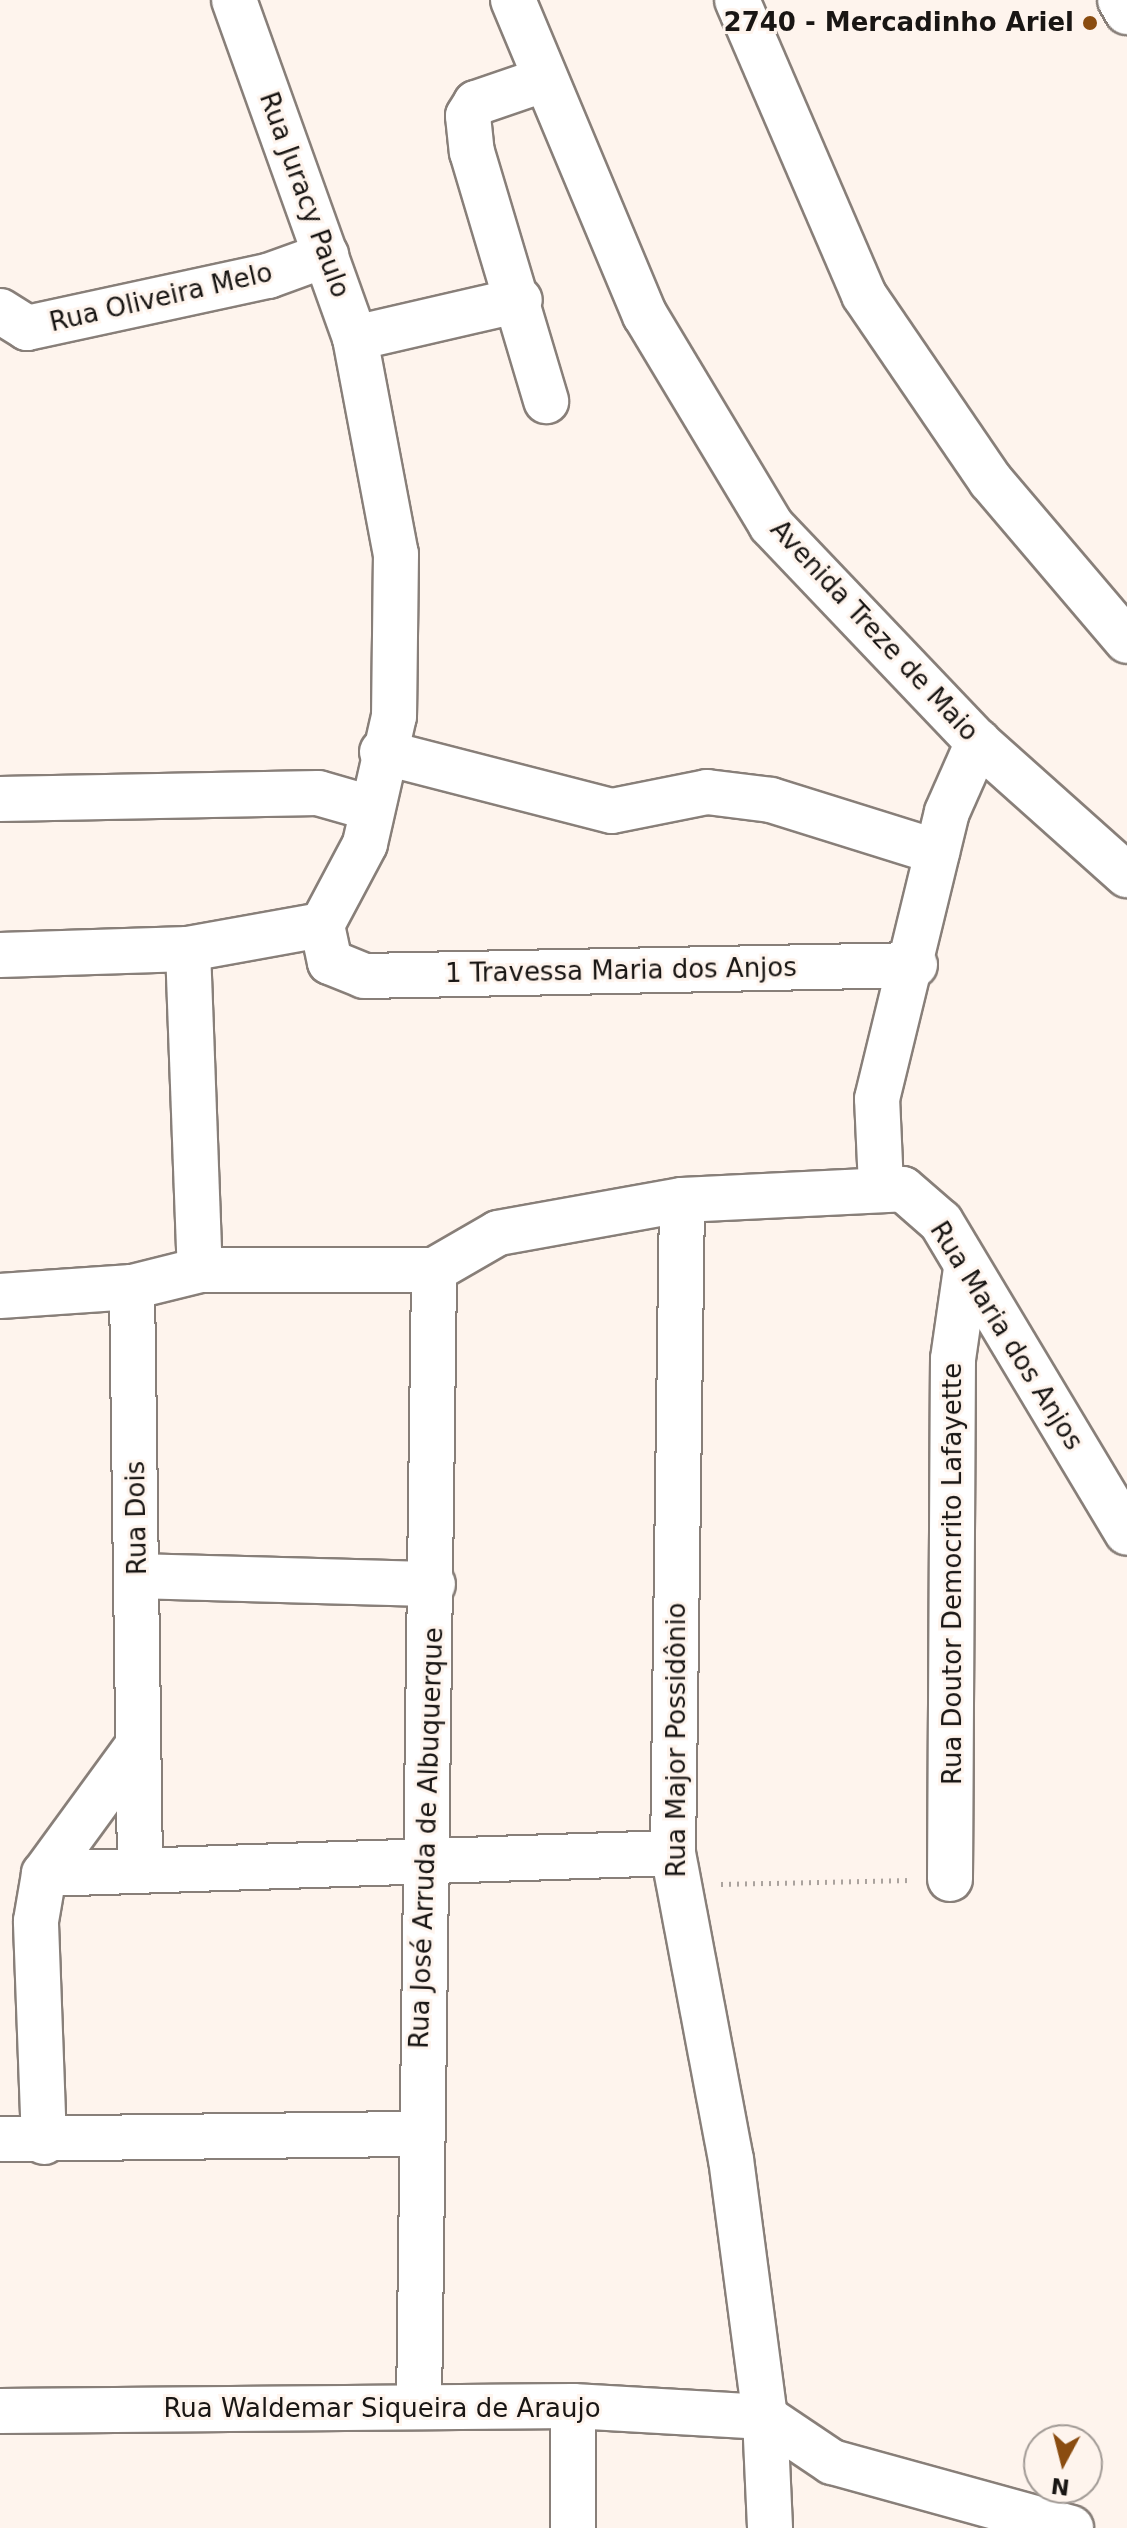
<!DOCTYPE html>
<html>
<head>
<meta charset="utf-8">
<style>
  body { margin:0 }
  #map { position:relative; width:1127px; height:2528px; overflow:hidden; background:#fef4ed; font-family:"DejaVu Sans",sans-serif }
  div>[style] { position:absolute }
  .path>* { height:5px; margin-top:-2.5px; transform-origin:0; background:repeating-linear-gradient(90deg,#aba39e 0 2px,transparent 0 8px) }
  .roads { filter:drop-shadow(2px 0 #887f79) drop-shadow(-2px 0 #887f79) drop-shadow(0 2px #887f79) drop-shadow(0 -2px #887f79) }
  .minor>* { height:44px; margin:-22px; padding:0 22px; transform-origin:22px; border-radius:22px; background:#fff }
  .major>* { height:44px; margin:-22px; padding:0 22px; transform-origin:22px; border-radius:22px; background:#fff }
  .dots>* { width:22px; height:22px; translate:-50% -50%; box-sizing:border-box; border:4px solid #fef4ed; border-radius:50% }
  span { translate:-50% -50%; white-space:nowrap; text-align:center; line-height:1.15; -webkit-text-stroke:6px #fef4ed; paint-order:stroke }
  .poi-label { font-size:26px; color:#191614; font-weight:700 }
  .right { translate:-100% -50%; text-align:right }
  .street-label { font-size:26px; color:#191614 }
  .north { position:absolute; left:1023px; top:2424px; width:80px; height:80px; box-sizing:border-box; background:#fef4ed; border:2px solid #a29b96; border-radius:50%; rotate:187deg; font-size:22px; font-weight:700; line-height:32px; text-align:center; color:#191614 }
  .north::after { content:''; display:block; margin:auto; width:28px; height:36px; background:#8a4c10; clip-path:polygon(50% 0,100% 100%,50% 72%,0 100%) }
</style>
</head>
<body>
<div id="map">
  <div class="path">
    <i style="left:721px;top:1884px;width:190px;rotate:-1.2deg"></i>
  </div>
  <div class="roads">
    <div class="minor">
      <i style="left:234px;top:0;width:359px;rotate:70.3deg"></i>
      <i style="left:355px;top:338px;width:220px;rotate:79.3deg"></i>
      <i style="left:396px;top:554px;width:162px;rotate:90.7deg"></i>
      <i style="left:394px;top:716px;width:131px;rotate:102.8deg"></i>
      <i style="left:365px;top:844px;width:92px;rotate:118deg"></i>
      <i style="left:322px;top:925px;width:38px;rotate:78deg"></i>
      <i style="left:330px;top:962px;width:37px;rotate:22deg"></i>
      <i style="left:364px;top:976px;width:551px;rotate:-1.14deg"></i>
      <i style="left:513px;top:0;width:342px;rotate:67.3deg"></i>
      <i style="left:645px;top:315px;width:245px;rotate:59deg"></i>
      <i style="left:771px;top:525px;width:300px;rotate:46.4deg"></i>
      <i style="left:978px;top:742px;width:200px;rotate:41.8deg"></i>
      <i style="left:737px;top:0;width:321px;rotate:66.7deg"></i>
      <i style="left:864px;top:295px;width:225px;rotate:55.7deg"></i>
      <i style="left:991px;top:481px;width:210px;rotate:49.6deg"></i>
      <i style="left:543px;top:80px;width:71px;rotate:161.1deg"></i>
      <i style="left:476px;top:103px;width:15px;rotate:122deg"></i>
      <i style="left:468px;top:116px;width:36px;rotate:84deg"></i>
      <i style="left:472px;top:152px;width:260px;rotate:73.4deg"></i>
      <i style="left:0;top:311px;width:32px;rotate:32deg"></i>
      <i style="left:27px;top:328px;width:247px;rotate:-12.2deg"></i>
      <i style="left:268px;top:276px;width:62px;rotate:-19.9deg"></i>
      <i style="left:355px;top:338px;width:169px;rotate:-13deg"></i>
      <i style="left:382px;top:752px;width:237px;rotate:14.4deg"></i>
      <i style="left:612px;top:811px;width:97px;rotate:-11.3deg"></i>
      <i style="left:707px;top:792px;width:64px;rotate:7.1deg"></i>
      <i style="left:771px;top:800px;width:174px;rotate:17.4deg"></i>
      <i style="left:0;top:799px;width:318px;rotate:-1.1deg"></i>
      <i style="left:318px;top:793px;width:54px;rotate:16.1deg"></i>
      <i style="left:188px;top:949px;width:321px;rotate:87.9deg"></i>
      <i style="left:0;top:955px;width:188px;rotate:-1.8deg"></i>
      <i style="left:188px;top:949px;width:136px;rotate:-10.2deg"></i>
      <i style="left:881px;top:1186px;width:87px;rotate:-92.6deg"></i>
      <i style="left:877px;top:1099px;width:295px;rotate:-76.3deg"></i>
      <i style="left:947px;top:812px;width:77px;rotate:-66.1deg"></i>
      <i style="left:682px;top:1200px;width:653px;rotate:90.79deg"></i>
      <i style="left:673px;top:1853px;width:311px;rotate:79.3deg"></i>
      <i style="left:731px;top:2159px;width:260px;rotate:82.5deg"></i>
      <i style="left:765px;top:2417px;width:111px;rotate:87.4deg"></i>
      <i style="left:132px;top:1287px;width:583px;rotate:89.21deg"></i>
      <i style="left:0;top:1296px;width:132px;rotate:-3.9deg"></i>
      <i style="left:132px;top:1287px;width:70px;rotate:-14deg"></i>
      <i style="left:200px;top:1270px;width:234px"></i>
      <i style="left:434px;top:1270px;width:74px;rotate:-30deg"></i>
      <i style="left:498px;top:1233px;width:187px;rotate:-10.2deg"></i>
      <i style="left:682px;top:1200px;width:221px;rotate:-2.8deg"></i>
      <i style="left:903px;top:1189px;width:50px;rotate:41deg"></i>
      <i style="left:941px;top:1222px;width:362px;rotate:59.1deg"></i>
      <i style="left:138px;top:1576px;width:295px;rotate:1.6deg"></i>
      <i style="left:44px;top:1874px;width:629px;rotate:-1.91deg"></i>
      <i style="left:950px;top:1879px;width:520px;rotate:-89.67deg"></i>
      <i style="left:953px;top:1359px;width:91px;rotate:-81.8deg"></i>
      <i style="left:0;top:2139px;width:419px;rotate:-0.7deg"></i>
      <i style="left:44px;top:2142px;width:221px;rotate:-92.1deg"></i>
      <i style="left:36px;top:1921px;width:48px;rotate:-80.3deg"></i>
      <i style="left:44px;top:1874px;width:155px;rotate:-53.9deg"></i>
      <i style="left:419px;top:2406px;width:1136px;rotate:-89.24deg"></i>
      <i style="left:0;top:2411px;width:573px;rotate:-0.5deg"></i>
      <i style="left:573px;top:2406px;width:192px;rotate:3.3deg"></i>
      <i style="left:765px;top:2417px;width:81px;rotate:33.9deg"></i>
      <i style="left:832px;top:2462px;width:248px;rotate:15.4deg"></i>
      <i style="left:573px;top:2528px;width:122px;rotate:-90deg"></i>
    </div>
    <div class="major">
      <i style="left:1120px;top:0;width:14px;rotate:60deg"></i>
    </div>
  </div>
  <div class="dots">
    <i style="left:1090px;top:23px;background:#8a4c10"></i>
  </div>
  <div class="poi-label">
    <span class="right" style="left:1074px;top:23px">2740 - Mercadinho Ariel</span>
  </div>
  <div class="street-label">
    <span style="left:304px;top:195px;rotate:70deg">Rua Juracy Paulo</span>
    <span style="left:161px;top:298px;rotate:-13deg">Rua Oliveira Melo</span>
    <span style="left:874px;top:631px;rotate:47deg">Avenida Treze de Maio</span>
    <span style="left:621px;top:971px;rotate:-1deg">1 Travessa Maria dos Anjos</span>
    <span style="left:1006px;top:1336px;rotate:58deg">Rua Maria dos Anjos</span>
    <span style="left:137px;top:1518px;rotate:-91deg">Rua Dois</span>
    <span style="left:953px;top:1574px;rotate:-90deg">Rua Doutor Democrito Lafayette</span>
    <span style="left:677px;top:1740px;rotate:-90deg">Rua Major Possidônio</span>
    <span style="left:427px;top:1838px;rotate:-88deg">Rua José Arruda de Albuquerque</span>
    <span style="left:382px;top:2409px">Rua Waldemar Siqueira de Araujo</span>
  </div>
  <div class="north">N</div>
</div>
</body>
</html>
